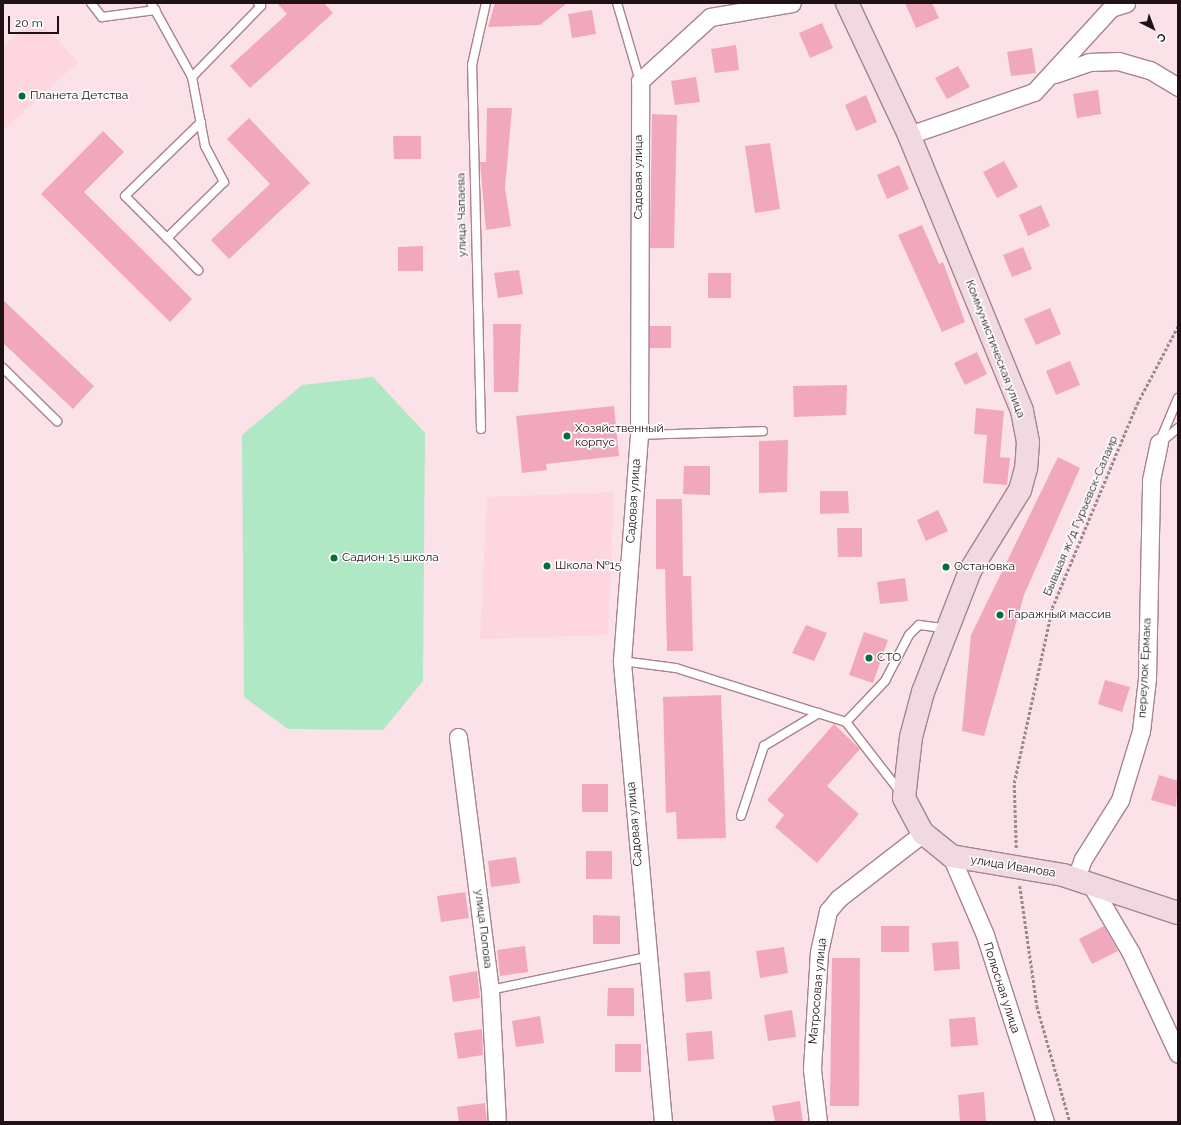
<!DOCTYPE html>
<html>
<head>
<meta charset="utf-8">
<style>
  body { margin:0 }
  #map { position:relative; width:1181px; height:1125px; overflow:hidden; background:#fbe2e8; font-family:Raleway,sans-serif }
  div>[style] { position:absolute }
  .built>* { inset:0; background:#fed6e0 }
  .green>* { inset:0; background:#b0e7c4 }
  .building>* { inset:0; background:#f2a8bc }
  .path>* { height:2.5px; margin-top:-1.25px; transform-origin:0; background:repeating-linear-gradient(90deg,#9c888d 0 3px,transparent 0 5px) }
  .roads { filter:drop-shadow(1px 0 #a8838d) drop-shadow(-1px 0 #a8838d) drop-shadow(0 1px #a8838d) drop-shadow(0 -1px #a8838d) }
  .lane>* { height:8px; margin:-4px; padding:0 4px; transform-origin:4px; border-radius:4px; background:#fff }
  .street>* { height:17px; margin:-8.5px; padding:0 8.5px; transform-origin:8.5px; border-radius:8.5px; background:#fff }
  .secondary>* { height:22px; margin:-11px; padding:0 11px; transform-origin:11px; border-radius:11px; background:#f0d9e0 }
  .dots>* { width:11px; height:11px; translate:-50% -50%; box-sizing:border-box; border:2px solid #fff; border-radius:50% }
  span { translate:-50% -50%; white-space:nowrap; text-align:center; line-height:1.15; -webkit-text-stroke:3px #fff; paint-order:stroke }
  .poi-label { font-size:12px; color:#1f1115 }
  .left { translate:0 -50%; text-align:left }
  .street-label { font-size:12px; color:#1f1115 }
  .frame { position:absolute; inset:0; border:4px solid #1f1115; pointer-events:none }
  .north { position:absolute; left:1133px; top:8px; width:40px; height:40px; -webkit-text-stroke:3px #fff; paint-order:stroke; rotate:138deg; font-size:11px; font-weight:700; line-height:16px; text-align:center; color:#1f1115 }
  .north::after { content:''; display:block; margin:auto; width:14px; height:18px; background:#1f1115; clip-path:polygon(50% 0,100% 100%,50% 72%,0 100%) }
  .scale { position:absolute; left:8px; top:16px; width:51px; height:18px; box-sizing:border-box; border:2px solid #1f1115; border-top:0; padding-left:5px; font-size:12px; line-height:14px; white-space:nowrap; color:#1f1115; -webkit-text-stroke:3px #fff; paint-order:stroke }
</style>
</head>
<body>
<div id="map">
  <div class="built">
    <i style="clip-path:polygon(36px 17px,78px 62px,3px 131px,3px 47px)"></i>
    <i style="clip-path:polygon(614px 492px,608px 635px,480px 639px,487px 497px)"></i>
  </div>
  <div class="green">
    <i style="clip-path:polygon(373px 377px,425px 433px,423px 681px,383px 730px,288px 729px,244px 697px,242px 435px,302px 385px)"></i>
  </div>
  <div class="building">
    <i style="clip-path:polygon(277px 3px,324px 3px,333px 13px,250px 88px,230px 66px,287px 14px)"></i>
    <i style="clip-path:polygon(495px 3px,567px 3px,540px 25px,488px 27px)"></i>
    <i style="clip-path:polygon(905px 3px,932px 3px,939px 18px,916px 28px)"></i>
    <i style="clip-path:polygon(592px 10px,596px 34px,572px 38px,568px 14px)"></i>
    <i style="clip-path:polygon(822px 23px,833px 48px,810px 58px,799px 33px)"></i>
    <i style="clip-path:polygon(736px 45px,739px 70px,715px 73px,711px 49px)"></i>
    <i style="clip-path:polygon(1032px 48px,1036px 73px,1011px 76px,1007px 52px)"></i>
    <i style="clip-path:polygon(958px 66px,970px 87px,947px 99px,935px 78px)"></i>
    <i style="clip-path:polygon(696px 77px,700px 102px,675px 105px,671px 81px)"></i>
    <i style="clip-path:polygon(1098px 90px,1101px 114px,1077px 118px,1073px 94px)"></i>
    <i style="clip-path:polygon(866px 95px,877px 122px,856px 131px,845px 105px)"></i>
    <i style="clip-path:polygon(487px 108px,512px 108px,505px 188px,511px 226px,486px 230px,480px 162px,486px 162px)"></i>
    <i style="clip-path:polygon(652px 114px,677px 115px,674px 248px,650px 248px)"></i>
    <i style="clip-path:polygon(249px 118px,310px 183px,229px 259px,211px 240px,270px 184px,227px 139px)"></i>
    <i style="clip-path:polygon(103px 131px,124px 152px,84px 192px,192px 299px,170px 322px,41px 194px)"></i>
    <i style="clip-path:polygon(393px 136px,421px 136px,421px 159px,394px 159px)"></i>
    <i style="clip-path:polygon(770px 143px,780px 209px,755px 213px,745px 146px)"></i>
    <i style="clip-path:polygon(1004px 161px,1018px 187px,997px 198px,983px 172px)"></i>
    <i style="clip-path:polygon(899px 165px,909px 189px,887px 199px,877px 175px)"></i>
    <i style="clip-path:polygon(1041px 205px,1050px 226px,1028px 236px,1019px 215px)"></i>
    <i style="clip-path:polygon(922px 225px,939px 264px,943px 262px,965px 322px,942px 332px,898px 235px)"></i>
    <i style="clip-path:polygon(423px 246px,423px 271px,398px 271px,398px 247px)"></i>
    <i style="clip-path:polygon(1023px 247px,1032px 269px,1012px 277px,1003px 255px)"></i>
    <i style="clip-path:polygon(519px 270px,523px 294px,498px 298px,494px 273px)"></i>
    <i style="clip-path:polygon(708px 273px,731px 273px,731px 298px,708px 298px)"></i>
    <i style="clip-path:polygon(3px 300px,94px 386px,73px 409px,3px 343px)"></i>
    <i style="clip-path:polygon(1050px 308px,1061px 334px,1036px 345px,1024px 319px)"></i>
    <i style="clip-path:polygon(493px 324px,521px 324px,518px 392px,494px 392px)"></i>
    <i style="clip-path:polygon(649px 326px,671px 326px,671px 348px,649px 348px)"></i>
    <i style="clip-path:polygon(977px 352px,987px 374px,965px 385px,954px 363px)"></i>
    <i style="clip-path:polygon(1070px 361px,1080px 385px,1056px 395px,1046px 371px)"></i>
    <i style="clip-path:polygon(847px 385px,846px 415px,794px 417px,793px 386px)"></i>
    <i style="clip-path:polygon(614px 406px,619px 456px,546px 464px,547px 470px,522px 473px,516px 416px)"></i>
    <i style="clip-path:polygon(976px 408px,1004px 411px,1000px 457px,1010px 458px,1007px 485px,983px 483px,987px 435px,974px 434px)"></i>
    <i style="clip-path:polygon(788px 440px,787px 492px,759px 493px,759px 441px)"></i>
    <i style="clip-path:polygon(1058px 457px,1080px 468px,1024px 595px,984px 736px,962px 731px,971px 635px)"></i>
    <i style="clip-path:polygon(684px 466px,710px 466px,710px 495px,683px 494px)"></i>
    <i style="clip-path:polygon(820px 491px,848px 491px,849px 513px,820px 514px)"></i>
    <i style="clip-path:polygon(656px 499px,682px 499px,683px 576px,691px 576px,693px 651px,667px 651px,665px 569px,656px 569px)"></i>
    <i style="clip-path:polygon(938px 510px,948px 531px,926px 541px,917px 520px)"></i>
    <i style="clip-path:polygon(837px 528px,862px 528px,862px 557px,838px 557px)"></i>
    <i style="clip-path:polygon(905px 578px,908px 601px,880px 604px,877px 582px)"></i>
    <i style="clip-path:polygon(806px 625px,827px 633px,814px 661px,792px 653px)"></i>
    <i style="clip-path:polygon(864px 632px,888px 640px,873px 683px,849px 675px)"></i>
    <i style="clip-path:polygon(1105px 680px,1130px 687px,1122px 712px,1098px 704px)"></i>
    <i style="clip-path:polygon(721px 695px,726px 838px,677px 839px,676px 812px,666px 813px,663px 697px)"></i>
    <i style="clip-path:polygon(834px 724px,860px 749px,827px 786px,859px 814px,817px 863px,775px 827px,784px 815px,767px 800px)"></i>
    <i style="clip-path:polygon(1159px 775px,1178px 781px,1176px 807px,1151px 800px)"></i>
    <i style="clip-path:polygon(582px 784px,608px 784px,608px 812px,582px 812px)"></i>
    <i style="clip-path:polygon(586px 851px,612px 851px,612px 879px,586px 879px)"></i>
    <i style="clip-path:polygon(516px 857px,520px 883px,491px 887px,488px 861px)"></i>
    <i style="clip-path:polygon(465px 892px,469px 918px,441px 922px,437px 896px)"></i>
    <i style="clip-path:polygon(593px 915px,620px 916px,620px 944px,593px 944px)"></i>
    <i style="clip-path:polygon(881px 926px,909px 926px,909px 952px,881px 952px)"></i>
    <i style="clip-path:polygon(1104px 926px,1118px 951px,1092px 964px,1079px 939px)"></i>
    <i style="clip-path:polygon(958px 941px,960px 969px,934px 971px,932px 943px)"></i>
    <i style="clip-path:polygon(525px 946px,528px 972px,500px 976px,497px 950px)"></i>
    <i style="clip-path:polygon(784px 947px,788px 973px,760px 978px,756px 951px)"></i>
    <i style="clip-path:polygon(832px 958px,860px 958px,859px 1106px,830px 1106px)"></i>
    <i style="clip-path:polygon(477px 971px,480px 998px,453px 1002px,449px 976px)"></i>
    <i style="clip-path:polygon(710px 971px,712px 999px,686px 1002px,684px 973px)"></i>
    <i style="clip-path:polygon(608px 988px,634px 988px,634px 1016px,607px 1016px)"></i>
    <i style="clip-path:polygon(792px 1010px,796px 1037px,768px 1041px,764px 1015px)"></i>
    <i style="clip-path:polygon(540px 1016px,544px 1043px,516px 1047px,512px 1021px)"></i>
    <i style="clip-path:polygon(975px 1017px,978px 1045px,951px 1047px,949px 1019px)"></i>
    <i style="clip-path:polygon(482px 1029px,483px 1055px,458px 1059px,454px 1033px)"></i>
    <i style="clip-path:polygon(712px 1031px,714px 1059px,688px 1061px,686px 1033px)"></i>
    <i style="clip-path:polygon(615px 1044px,641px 1044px,641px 1072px,615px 1072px)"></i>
    <i style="clip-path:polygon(984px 1092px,986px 1121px,960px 1122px,958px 1095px)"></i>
    <i style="clip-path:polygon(800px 1101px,803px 1122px,775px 1122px,772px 1106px)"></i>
    <i style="clip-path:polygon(485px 1103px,487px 1122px,459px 1122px,457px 1107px)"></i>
  </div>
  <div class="path">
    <i style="left:1016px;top:848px;width:65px;rotate:-91.8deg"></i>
    <i style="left:1014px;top:783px;width:179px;rotate:-77.7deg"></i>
    <i style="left:1052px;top:608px;width:221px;rotate:-67.4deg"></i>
    <i style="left:1137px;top:404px;width:88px;rotate:-62.3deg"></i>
    <i style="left:1020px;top:886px;width:121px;rotate:81.9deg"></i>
    <i style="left:1037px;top:1006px;width:121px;rotate:74.1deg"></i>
  </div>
  <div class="roads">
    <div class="lane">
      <i style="left:91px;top:3px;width:18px;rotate:52deg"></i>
      <i style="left:102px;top:17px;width:54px;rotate:-7.4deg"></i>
      <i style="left:151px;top:3px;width:85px;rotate:61deg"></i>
      <i style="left:192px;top:77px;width:99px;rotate:-45.8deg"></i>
      <i style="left:261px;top:6px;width:4px;rotate:-135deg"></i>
      <i style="left:617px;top:3px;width:81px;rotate:73.6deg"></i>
      <i style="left:192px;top:77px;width:70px;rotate:79.3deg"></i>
      <i style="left:205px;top:146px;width:41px;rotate:62.2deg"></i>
      <i style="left:224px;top:182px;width:80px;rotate:135.5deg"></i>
      <i style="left:167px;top:238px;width:45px;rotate:45.9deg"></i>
      <i style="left:167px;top:238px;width:59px;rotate:-135deg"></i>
      <i style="left:125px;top:196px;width:106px;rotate:-44.2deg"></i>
      <i style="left:3px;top:368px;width:76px;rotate:44.5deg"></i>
      <i style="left:481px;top:429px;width:364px;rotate:-91.4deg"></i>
      <i style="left:472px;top:65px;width:64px;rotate:-77.3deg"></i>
      <i style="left:639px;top:435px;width:124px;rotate:-1.8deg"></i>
      <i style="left:1159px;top:443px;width:49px;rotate:-67.1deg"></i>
      <i style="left:1160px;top:443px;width:23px;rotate:-40deg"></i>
      <i style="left:622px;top:661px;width:54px;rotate:7.4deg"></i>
      <i style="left:676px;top:668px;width:178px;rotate:17.6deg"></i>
      <i style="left:846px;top:722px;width:90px;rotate:52.2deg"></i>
      <i style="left:846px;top:722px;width:57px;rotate:-46.4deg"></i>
      <i style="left:885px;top:681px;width:52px;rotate:-62.4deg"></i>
      <i style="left:909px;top:635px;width:14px;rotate:-45deg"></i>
      <i style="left:919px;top:625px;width:26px;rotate:7deg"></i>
      <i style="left:741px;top:816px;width:74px;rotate:-71.8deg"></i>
      <i style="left:764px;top:746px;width:64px;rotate:-31deg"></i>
      <i style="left:490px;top:990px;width:159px;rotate:-11.9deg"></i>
    </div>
    <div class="street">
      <i style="left:1055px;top:74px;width:36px;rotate:-19deg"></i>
      <i style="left:1089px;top:62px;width:29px;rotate:-2deg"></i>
      <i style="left:1118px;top:61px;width:33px;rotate:16deg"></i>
      <i style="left:1150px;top:70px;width:33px;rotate:31deg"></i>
      <i style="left:909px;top:135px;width:132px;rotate:-19deg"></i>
      <i style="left:1034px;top:92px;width:114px;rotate:-47.5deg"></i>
      <i style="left:1111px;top:8px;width:16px;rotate:-18deg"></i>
      <i style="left:458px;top:737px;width:255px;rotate:82.8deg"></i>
      <i style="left:490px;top:990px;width:132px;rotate:87deg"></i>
      <i style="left:951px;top:856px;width:86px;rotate:66.7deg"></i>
      <i style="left:985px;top:935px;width:196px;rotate:72.2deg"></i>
      <i style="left:1076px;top:878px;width:20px;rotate:-70deg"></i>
      <i style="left:1083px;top:859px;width:70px;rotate:-57.9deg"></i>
      <i style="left:1120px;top:800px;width:72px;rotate:-73.1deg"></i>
      <i style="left:1141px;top:731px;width:53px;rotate:-83.5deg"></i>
      <i style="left:1147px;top:678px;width:198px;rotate:-88.8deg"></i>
      <i style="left:1151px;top:480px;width:38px;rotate:-78deg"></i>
      <i style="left:1090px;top:883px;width:81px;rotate:59.6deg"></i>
      <i style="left:1131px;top:953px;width:111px;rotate:65deg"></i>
      <i style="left:663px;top:1122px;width:463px;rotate:-95.1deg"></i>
      <i style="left:622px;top:661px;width:227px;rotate:-85.7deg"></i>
      <i style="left:639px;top:435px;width:354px;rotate:-89.8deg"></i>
      <i style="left:640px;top:81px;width:95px;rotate:-42.4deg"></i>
      <i style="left:710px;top:17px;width:83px;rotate:-9.7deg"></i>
      <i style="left:818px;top:1122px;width:53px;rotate:-96.5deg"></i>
      <i style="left:812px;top:1069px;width:117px;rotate:-86.6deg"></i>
      <i style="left:819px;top:952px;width:42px;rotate:-77.6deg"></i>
      <i style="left:828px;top:911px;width:17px;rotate:-50deg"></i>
      <i style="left:839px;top:898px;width:106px;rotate:-37.7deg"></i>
    </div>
    <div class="secondary">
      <i style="left:847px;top:3px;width:146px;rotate:64.8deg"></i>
      <i style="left:909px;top:135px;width:298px;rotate:67.7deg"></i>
      <i style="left:1022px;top:411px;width:32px;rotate:79deg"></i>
      <i style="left:1028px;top:442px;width:26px;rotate:94deg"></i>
      <i style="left:1026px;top:468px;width:23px;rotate:105deg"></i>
      <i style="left:1020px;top:490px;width:95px;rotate:121.7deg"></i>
      <i style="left:970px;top:571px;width:130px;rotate:111.2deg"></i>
      <i style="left:923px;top:692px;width:47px;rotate:104.9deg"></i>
      <i style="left:911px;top:737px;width:61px;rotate:96.5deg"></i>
      <i style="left:904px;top:798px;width:40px;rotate:62deg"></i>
      <i style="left:923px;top:833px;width:36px;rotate:39deg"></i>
      <i style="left:951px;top:856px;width:114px;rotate:9.6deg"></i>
      <i style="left:1063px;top:875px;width:121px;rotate:18.3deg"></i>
    </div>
  </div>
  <div class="dots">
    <i style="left:22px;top:96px;background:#086b40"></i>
    <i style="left:567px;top:436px;background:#086b40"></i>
    <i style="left:334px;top:558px;background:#086b40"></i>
    <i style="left:547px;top:566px;background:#086b40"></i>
    <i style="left:946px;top:567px;background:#086b40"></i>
    <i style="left:1000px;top:615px;background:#086b40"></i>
    <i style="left:869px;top:658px;background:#086b40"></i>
  </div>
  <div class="poi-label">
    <span class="left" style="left:30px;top:96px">Планета Детства</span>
    <span class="left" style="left:575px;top:436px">Хозяйственный<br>корпус</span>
    <span class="left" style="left:342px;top:558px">Садион 15 школа</span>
    <span class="left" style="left:555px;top:566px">Школа №15</span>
    <span class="left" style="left:954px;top:567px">Остановка</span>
    <span class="left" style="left:1008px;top:615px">Гаражный массив</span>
    <span class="left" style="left:877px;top:658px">СТО</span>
  </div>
  <div class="street-label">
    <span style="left:639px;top:177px;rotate:-90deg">Садовая улица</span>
    <span style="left:462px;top:215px;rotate:-91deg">улица Чапаева</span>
    <span style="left:995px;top:349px;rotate:69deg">Коммунистическая улица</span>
    <span style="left:634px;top:501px;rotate:-86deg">Садовая улица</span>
    <span style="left:1081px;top:516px;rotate:-67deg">Бывшая ж/д Гурьевск-Салаир</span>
    <span style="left:1145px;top:668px;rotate:-87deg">переулок Ермака</span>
    <span style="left:635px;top:824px;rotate:-95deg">Садовая улица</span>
    <span style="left:1013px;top:867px;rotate:9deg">улица Иванова</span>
    <span style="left:483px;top:929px;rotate:83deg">улица Попова</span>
    <span style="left:1001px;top:988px;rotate:72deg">Полюсная улица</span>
    <span style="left:818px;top:991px;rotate:-85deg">Матросовая улица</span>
  </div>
  <div class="frame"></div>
  <div class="north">С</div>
  <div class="scale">20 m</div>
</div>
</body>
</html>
